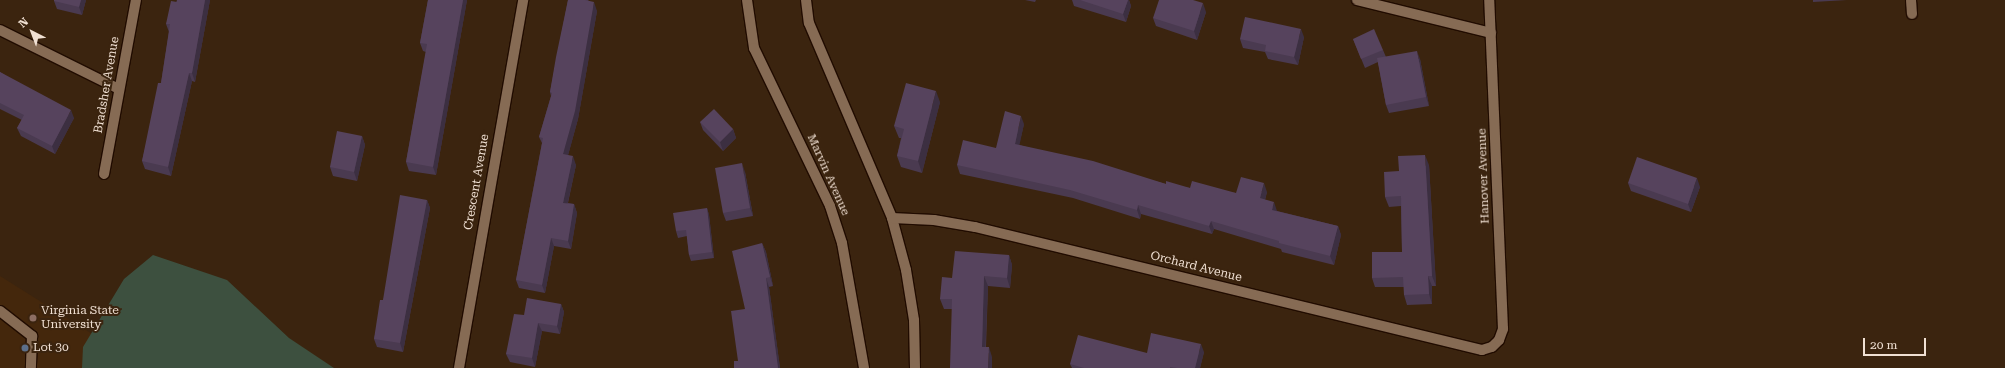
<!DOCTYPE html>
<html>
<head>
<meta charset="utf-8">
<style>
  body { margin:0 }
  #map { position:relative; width:2005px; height:368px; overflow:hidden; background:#3b240f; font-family:"Roboto Serif",serif }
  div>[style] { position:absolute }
  .built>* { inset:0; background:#44270c }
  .green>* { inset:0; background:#3d503f }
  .roads { filter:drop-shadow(1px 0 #210c00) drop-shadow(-1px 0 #210c00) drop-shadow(0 1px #210c00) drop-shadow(0 -1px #210c00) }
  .lane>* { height:10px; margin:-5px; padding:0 5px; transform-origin:5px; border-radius:5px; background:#866b54 }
  .street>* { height:10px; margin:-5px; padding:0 5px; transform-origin:5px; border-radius:5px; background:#866b54 }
  .wall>* { inset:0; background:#4a3a50 }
  .shaded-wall>* { inset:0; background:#3c2f41 }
  .building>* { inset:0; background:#56435d }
  .dots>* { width:11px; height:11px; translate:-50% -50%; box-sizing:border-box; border:2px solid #3b240f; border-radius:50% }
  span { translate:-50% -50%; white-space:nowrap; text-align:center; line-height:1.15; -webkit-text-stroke:4px #3b240f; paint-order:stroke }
  .street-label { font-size:12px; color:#f0e0d3 }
  .poi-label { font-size:12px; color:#f0e0d3 }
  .left { translate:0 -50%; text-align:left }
  .north { position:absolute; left:12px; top:12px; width:40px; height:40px; -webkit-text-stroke:3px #3b240f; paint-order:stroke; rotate:318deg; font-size:11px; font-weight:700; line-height:16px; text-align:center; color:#f0e0d3 }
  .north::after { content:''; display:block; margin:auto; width:14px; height:18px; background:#f0e0d3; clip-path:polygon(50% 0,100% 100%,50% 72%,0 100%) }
  .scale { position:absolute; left:1863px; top:338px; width:63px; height:18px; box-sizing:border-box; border:2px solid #f0e0d3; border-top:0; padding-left:5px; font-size:12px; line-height:14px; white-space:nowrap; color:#f0e0d3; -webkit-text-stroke:3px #3b240f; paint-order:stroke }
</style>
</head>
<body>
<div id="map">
  <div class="built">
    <i style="clip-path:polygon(0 276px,132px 359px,142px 368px,0 368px)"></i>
  </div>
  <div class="green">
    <i style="clip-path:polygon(153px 255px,227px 280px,289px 338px,334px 368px,82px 368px,83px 347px,124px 279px)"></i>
  </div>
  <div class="roads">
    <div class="lane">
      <i style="left:0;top:311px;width:41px;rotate:38deg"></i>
      <i style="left:32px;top:336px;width:32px;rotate:92deg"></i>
    </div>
    <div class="street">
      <i style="left:747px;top:0;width:49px;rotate:81.7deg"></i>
      <i style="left:754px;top:48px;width:175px;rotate:64.3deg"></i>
      <i style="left:830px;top:206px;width:39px;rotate:72deg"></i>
      <i style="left:842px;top:243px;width:127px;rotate:80deg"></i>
      <i style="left:806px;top:0;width:23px;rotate:83deg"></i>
      <i style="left:809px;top:23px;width:212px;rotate:66.9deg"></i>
      <i style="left:892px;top:218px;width:54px;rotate:74.9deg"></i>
      <i style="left:906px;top:270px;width:51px;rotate:80.9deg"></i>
      <i style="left:914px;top:320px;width:48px;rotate:88.8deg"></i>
      <i style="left:1357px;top:0;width:138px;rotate:13.8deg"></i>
      <i style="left:1911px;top:0;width:14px;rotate:86deg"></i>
      <i style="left:0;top:30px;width:133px;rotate:26.4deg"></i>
      <i style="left:104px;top:174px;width:177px;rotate:-79.6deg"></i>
      <i style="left:892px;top:218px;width:42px;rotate:2.7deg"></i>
      <i style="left:934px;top:220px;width:42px;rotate:9.7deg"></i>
      <i style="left:975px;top:227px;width:522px;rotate:13.64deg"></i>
      <i style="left:1482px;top:350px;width:10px;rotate:-17deg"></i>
      <i style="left:1492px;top:347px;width:10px;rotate:-45deg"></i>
      <i style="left:1499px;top:340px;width:12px;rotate:-70deg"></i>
      <i style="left:1503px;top:329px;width:329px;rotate:-92.4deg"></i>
      <i style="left:459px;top:368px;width:374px;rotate:-80.1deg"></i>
    </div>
  </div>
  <div class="wall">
    <i style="clip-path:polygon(54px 0,86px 0,82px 15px,57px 9px,54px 1px)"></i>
    <i style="clip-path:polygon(177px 0,210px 0,195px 82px,192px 81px,171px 176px,145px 169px,142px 161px,161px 83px,169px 32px,166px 24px)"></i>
    <i style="clip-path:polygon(428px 0,467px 0,436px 175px,409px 171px,406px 162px,426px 52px,423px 51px,420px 43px)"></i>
    <i style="clip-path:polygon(568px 0,588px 0,597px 11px,578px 119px,568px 155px,576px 165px,568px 203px,574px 204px,577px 213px,571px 249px,554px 246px,545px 293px,519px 288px,516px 280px,542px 143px,539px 137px,551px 96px,550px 92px)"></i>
    <i style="clip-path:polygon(1025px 0,1036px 0,1035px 2px)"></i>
    <i style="clip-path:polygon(1072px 0,1129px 0,1131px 6px,1126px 22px,1074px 6px)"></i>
    <i style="clip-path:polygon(1813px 0,1847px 0,1813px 2px)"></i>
    <i style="clip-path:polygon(1206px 12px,1197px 40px,1156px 26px,1153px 18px)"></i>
    <i style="clip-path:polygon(1304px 37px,1298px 65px,1268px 59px,1265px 52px,1243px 48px,1240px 39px)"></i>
    <i style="clip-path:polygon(1353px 39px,1383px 50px,1386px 57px,1420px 59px,1429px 106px,1389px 113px,1386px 105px,1378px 62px,1365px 68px)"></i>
    <i style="clip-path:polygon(0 72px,74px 118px,55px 154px,21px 136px,17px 128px,22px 120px,0 109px)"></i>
    <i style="clip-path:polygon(940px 102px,922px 173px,901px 167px,897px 156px,901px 138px,899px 138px,894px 126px)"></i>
    <i style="clip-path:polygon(700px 122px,733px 129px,736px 138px,723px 151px,703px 130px)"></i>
    <i style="clip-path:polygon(1024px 124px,1019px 145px,1166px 184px,1190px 188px,1236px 193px,1267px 192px,1265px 200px,1277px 211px,1338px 226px,1341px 235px,1334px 265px,1282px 252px,1281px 249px,1214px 229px,1212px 234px,1141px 214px,1140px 219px,1073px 198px,960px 174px,957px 165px,996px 148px)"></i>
    <i style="clip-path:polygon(362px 136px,365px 145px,357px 181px,333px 176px,330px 167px)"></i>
    <i style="clip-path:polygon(1429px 165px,1436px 286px,1432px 286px,1432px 304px,1407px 305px,1404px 295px,1404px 287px,1375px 287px,1372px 278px,1402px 252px,1401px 206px,1389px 207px,1385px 197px,1399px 171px)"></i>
    <i style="clip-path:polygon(745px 172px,753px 216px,726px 221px,723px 213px)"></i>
    <i style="clip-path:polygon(1628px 183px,1700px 187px,1691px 212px,1631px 191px)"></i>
    <i style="clip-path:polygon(427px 200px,430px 208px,403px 352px,377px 347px,374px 339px,383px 300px)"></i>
    <i style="clip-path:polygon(707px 208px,709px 215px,714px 258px,691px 261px,689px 255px,687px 236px,678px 238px,676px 231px)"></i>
    <i style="clip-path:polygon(762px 243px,766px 252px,773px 286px,769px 287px,780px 368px,734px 368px,738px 361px,745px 309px)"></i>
    <i style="clip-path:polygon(1009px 255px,1012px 265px,1010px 288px,988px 286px,986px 347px,992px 357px,952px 309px,944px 309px,940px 299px,952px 278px)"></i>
    <i style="clip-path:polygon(561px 304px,564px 312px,560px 334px,542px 331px,535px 367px,510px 362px,506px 354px,524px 315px)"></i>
    <i style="clip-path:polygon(1204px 352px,1200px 368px,1072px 368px,1070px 364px,1147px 353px)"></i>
  </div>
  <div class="shaded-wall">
    <i style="clip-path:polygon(81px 0,86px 0,82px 15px,79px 7px)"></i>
    <i style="clip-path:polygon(205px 0,210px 0,195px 82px,192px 73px)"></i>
    <i style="clip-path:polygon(463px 0,467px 0,436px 175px,433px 167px)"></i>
    <i style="clip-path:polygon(1128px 0,1129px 0,1131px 6px,1126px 22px,1123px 14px)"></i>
    <i style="clip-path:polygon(594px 2px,597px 11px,578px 119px,566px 163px,563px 154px)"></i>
    <i style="clip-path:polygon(1203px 3px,1206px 12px,1197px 40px,1194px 31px)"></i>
    <i style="clip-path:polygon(1301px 29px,1304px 37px,1298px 65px,1294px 57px)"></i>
    <i style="clip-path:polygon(1417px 51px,1420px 59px,1429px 106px,1426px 97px)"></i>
    <i style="clip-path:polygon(189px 73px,192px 81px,171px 176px,168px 167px)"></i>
    <i style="clip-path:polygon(936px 91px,940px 102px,922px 173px,918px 161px)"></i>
    <i style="clip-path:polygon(71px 110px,74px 118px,55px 154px,52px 146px)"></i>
    <i style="clip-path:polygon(1021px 116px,1024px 124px,1018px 152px,1015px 144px)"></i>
    <i style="clip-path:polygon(733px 129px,736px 138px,723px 151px,720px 142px)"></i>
    <i style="clip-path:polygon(362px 136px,365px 145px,357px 181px,354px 172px)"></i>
    <i style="clip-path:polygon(1425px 155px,1429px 165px,1436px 286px,1432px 276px)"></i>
    <i style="clip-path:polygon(573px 156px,576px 165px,566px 211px,563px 203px)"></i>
    <i style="clip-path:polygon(742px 163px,745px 172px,753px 216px,750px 208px)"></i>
    <i style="clip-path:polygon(1697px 178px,1700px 187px,1691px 212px,1688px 204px)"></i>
    <i style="clip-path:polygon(1264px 183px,1267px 192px,1263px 207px,1260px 198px)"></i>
    <i style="clip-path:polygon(427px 200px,430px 208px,403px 352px,400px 343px)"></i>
    <i style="clip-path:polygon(1274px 202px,1277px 211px,1275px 218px,1272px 210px)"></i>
    <i style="clip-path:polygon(574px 204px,577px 213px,571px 249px,568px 241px)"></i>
    <i style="clip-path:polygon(1138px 205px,1141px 214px,1140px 219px,1137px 210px)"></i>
    <i style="clip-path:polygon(707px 208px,709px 215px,714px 258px,712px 252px)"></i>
    <i style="clip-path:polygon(1211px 221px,1214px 229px,1212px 234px,1209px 226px)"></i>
    <i style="clip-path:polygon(1338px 226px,1341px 235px,1334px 265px,1330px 256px)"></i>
    <i style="clip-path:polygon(551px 238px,554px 246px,545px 293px,542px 285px)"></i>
    <i style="clip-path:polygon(762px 243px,766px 252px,773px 286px,770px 277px)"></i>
    <i style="clip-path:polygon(1009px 255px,1012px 265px,1010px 288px,1007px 278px)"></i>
    <i style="clip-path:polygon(984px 276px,988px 286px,985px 357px,982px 347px)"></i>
    <i style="clip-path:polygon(1428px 276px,1432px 286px,1432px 304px,1429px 294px)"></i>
    <i style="clip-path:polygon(766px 278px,769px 287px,780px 368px,778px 368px)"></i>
    <i style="clip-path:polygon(561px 304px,564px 312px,560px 334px,557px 326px)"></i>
    <i style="clip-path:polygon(538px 323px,542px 331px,535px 367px,532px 358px)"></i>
    <i style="clip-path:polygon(1201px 344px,1204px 352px,1200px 368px,1195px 368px)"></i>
    <i style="clip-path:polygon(989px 347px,992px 357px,992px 368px,988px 368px)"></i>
  </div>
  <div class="building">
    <i style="clip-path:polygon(54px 0,81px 0,79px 7px,54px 1px)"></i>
    <i style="clip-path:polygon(177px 0,205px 0,192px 73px,189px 73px,168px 167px,142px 161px,158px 83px,161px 83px,170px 24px,166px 24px,171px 1px,177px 2px)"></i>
    <i style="clip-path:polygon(428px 0,463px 0,433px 167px,406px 162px,427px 44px,420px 43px)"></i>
    <i style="clip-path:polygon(568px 0,585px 0,594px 2px,575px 111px,563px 154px,573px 156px,563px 203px,574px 204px,568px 241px,551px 238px,542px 285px,516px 280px,543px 138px,539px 137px,552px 93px,550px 92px,556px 57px)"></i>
    <i style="clip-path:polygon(1080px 0,1128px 0,1123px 14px)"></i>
    <i style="clip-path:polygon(1159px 0,1193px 0,1203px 3px,1194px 31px,1153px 18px)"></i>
    <i style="clip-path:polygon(1245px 17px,1301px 29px,1294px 57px,1265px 51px,1266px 45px,1240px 39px)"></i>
    <i style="clip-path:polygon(1374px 29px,1383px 50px,1361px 59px,1353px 39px)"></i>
    <i style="clip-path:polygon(1417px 51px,1426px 97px,1386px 105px,1377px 58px)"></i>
    <i style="clip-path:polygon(0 72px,71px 110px,52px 146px,17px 128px,24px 115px,0 103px)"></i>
    <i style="clip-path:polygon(906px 83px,936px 91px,918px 161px,897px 156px,904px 129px,894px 126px)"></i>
    <i style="clip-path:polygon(714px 109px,733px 129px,720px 142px,700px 122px)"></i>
    <i style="clip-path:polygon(1005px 111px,1021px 116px,1015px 144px,1093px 161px,1166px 184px,1166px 181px,1190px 188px,1192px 181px,1236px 193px,1241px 177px,1264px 183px,1260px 198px,1274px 202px,1272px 210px,1338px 226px,1330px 256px,1279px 243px,1279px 241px,1211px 221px,1209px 226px,1138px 205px,1137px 210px,1070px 190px,957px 165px,963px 140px,996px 148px)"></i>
    <i style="clip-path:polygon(337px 131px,362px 136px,354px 172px,330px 167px)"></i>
    <i style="clip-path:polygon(1425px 155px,1432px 276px,1428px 276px,1429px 294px,1404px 295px,1403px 277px,1372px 278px,1372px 252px,1402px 252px,1401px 196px,1385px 197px,1384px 172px,1399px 171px,1398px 156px)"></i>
    <i style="clip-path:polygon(1637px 157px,1697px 178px,1688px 204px,1628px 183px)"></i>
    <i style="clip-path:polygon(742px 163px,750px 208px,723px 213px,715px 168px)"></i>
    <i style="clip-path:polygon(400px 195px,427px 200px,400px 343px,374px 339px,380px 300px,383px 300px)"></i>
    <i style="clip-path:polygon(707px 208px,712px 252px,689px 255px,686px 230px,676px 231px,673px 213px)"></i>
    <i style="clip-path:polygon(762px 243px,770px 277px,766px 278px,778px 368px,734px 368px,734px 361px,738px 361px,731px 311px,745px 309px,732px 251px)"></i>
    <i style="clip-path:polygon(955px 251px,1009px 255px,1007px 278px,984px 276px,982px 347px,989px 347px,988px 368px,950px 368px,952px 299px,940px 299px,942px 277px,952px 278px)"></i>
    <i style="clip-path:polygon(527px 298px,561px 304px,557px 326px,538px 323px,532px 358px,506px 354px,514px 314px,524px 315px)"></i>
    <i style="clip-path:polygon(1151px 333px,1201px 344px,1195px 368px,1177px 368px,1170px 367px,1170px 368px,1084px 368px,1070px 364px,1078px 335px,1147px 353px)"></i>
  </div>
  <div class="dots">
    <i style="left:33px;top:318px;background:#8d6e63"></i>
    <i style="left:25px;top:348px;background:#5c6f8a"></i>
  </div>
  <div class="street-label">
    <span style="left:107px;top:85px;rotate:-80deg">Bradsher Avenue</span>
    <span style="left:828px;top:175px;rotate:66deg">Marvin Avenue</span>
    <span style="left:1484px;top:176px;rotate:-92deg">Hanover Avenue</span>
    <span style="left:477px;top:182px;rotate:-80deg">Crescent Avenue</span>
    <span style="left:1196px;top:267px;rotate:14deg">Orchard Avenue</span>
  </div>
  <div class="poi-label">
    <span class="left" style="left:41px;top:318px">Virginia State<br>University</span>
    <span class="left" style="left:33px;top:348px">Lot 30</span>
  </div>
  <div class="north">N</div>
  <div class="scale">20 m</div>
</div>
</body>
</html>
